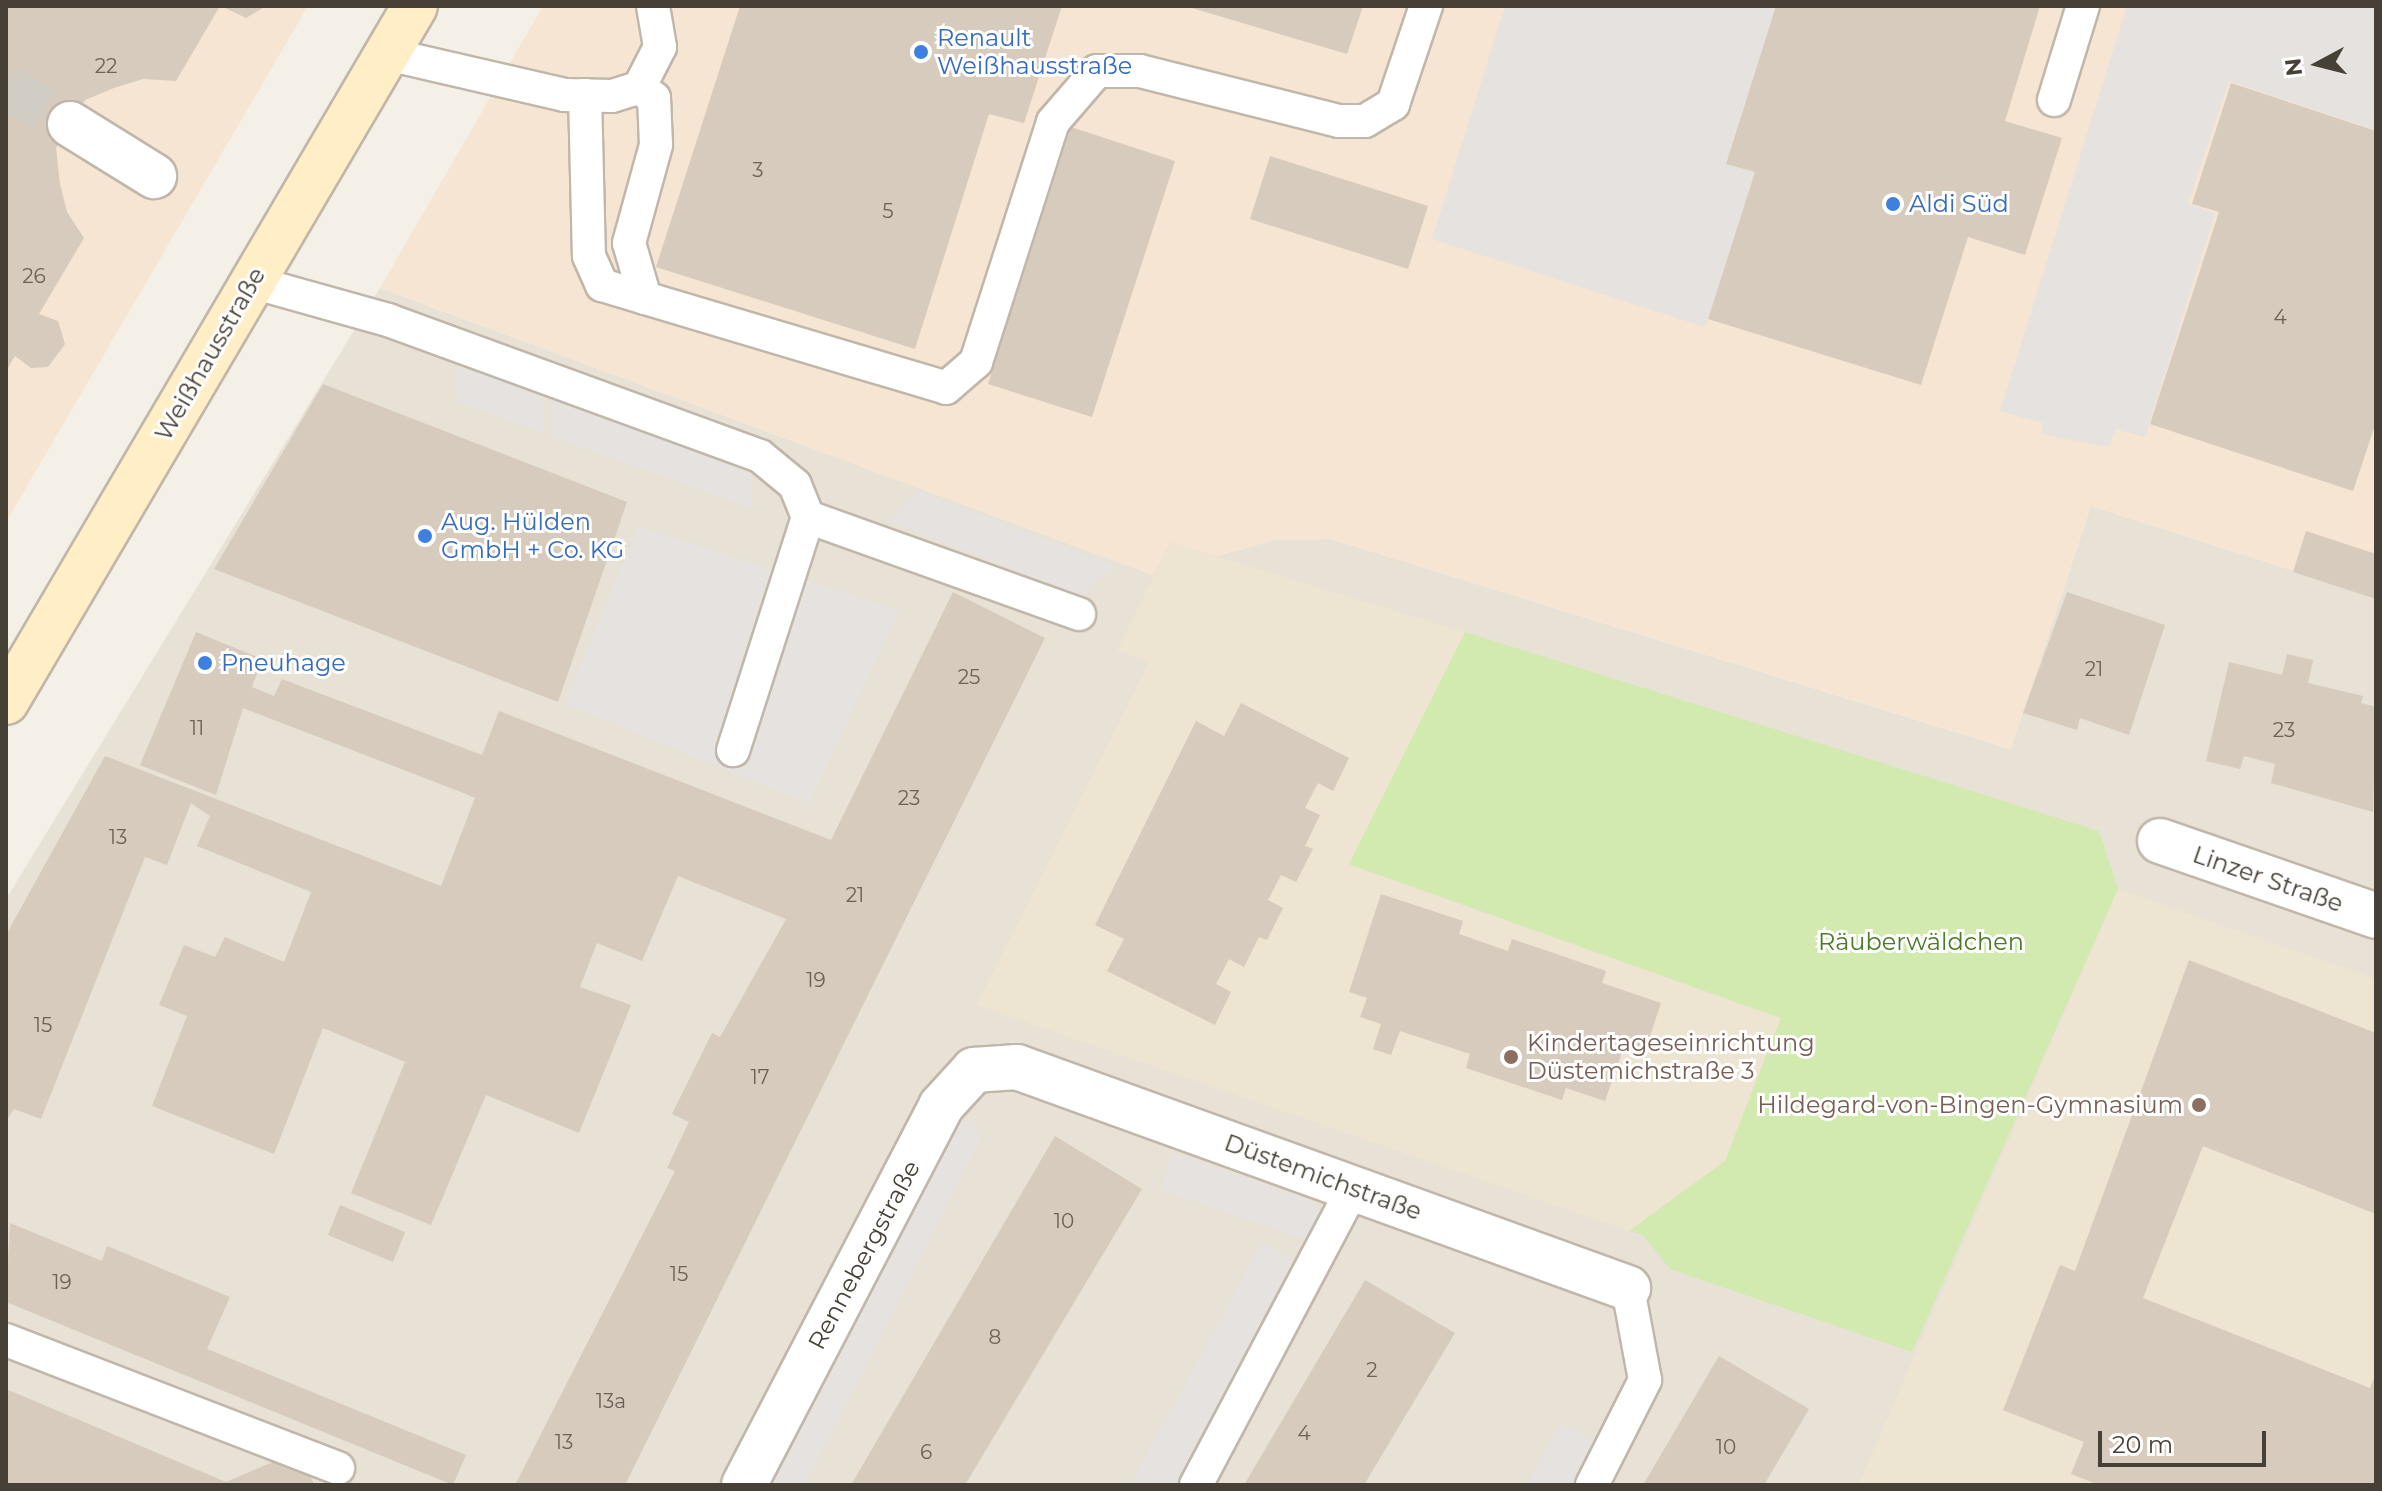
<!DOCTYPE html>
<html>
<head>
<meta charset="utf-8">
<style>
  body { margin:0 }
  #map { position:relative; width:2382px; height:1491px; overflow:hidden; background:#f4f0e7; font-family:Montserrat,sans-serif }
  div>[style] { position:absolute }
  .residential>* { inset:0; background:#e8e1d5 }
  .commercial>* { inset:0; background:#f6e5d2 }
  .education>* { inset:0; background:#ede4d1 }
  .green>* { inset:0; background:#d2e9af }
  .parking>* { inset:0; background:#e5e2df }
  .building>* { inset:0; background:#d6cbbc }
  .street-tunnel>* { height:44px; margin-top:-22px; transform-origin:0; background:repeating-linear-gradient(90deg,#d1cdc4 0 44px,transparent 0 66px) }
  .roads { filter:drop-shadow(2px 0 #c0b7aa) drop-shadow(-2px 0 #c0b7aa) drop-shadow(0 2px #c0b7aa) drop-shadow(0 -2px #c0b7aa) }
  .lane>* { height:32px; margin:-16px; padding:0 16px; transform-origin:16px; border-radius:16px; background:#fff }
  .street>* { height:44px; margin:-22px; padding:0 22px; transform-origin:22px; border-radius:22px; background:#fff }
  .secondary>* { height:44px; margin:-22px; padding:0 22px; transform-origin:22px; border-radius:22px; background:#ffeec6 }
  .dots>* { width:22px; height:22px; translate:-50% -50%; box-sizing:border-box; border:4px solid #fff; border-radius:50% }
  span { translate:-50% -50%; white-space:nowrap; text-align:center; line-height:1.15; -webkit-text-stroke:6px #fff; paint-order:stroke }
  .number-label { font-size:20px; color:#6b6358 }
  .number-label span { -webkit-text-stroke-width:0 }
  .shop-label { font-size:24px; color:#366cbe }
  .left { translate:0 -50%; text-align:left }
  .street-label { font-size:24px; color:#474036 }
  .park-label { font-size:24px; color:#4b7b27 }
  .education-label { font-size:24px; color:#785e54 }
  .right { translate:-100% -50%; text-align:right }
  .frame { position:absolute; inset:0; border:8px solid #474036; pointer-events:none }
  .north { position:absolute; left:2278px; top:24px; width:80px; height:80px; -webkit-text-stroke:6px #fff; paint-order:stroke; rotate:263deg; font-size:22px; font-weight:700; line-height:32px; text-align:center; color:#474036 }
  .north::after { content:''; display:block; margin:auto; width:28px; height:36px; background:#474036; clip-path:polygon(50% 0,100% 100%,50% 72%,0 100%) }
  .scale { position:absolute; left:2098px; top:1431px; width:168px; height:36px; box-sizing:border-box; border:4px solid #474036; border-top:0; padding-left:10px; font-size:24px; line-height:28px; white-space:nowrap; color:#474036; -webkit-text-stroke:6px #fff; paint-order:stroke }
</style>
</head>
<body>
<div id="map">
  <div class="residential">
    <i style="clip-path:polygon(380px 288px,1153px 575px,1170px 542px,1218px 556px,1274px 540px,1331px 539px,2010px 749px,2091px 506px,2376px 597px,2376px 1485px,6px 1485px,6px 899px)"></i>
  </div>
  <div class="commercial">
    <i style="clip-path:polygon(6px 6px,308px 6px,6px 522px)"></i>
    <i style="clip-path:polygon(543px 6px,2376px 6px,2376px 597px,2091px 506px,2011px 749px,1331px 539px,1274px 540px,1218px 556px,1170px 543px,1153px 575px,380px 288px)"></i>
  </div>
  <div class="education">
    <i style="clip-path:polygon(1170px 542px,1465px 632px,1350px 865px,1781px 1018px,1725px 1161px,1629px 1231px,976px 1005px,1149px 662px,1117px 651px)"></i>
    <i style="clip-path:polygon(2118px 889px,2376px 979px,2376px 1485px,1858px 1485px)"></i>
  </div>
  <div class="green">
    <i style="clip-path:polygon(1465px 632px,2099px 831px,2118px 889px,1912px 1352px,1670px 1269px,1643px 1235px,1629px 1231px,1725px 1161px,1781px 1018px,1349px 864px)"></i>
  </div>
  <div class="parking">
    <i style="clip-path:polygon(1505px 6px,1776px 6px,1726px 163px,1755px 172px,1705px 327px,1432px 239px)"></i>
    <i style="clip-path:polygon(2127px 6px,2376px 6px,2376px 130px,2229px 81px,2188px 204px,2215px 213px,2145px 437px,2115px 429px,2109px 447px,2041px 434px,2043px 423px,2000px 411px)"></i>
    <i style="clip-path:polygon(456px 359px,543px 392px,543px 433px,457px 402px)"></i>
    <i style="clip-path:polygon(552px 396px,750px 468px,753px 509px,553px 437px)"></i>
    <i style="clip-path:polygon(918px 491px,1115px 566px,1080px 595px,887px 521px)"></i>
    <i style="clip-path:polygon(638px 526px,899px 611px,809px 804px,565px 704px)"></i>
    <i style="clip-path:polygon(973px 1121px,980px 1139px,805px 1485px,765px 1485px,944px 1125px)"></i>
    <i style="clip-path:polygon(1172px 1152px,1313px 1201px,1322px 1221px,1312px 1242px,1162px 1190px)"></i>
    <i style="clip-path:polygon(1262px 1243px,1301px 1264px,1180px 1485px,1130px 1485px)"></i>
    <i style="clip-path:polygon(1560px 1423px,1597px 1443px,1574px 1485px,1527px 1485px)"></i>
  </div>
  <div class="building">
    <i style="clip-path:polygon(6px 6px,220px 6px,176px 81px,143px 79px,114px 88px,85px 100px,70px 124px,56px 148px,60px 184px,67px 212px,84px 238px,39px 314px,58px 321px,65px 344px,48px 367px,31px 368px,15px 356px,6px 371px)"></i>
    <i style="clip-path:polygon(221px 6px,266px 6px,246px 18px)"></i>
    <i style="clip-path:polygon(740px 6px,1062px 6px,1024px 123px,989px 114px,915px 349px,656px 267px)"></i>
    <i style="clip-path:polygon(1185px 6px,1363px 6px,1347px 54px)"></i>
    <i style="clip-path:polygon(1776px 6px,2040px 6px,2005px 121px,2062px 138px,2025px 255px,1968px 237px,1921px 385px,1708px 319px,1755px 172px,1726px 164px)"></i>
    <i style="clip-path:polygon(2231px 83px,2376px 131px,2376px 422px,2353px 491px,2150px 424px,2219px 212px,2192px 204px)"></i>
    <i style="clip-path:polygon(1071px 127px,1175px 161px,1092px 417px,988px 384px)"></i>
    <i style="clip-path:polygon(1270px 156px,1428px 206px,1408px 269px,1250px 219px)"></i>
    <i style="clip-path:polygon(323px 384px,627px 502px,558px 702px,214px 569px)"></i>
    <i style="clip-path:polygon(2306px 531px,2376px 554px,2376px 599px,2293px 572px)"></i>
    <i style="clip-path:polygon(953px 592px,1045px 638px,625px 1485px,515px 1485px,675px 1171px,667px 1168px,689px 1122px,672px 1114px,712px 1033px,720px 1037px,786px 919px,678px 876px,642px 961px,597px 943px,580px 987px,631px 1005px,579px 1133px,486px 1095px,431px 1225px,351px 1193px,405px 1062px,323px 1028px,274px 1154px,152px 1106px,187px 1016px,159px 1005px,184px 945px,215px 957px,225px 937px,284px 962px,311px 892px,197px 846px,210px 816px,191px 803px,167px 865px,145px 857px,41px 1119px,14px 1109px,6px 1121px,6px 935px,105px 756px,441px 886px,475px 798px,466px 794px,243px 708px,216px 795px,140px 765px,196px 632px,262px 659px,252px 687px,274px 696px,282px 679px,482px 755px,499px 711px,831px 840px)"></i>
    <i style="clip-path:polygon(2067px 592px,2165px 625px,2129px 735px,2080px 718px,2077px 730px,2023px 713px)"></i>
    <i style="clip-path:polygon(2287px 654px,2313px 660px,2308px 683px,2363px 696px,2361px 703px,2376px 707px,2373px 812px,2271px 783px,2275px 764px,2244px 756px,2240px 769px,2206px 761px,2229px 662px,2282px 675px)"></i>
    <i style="clip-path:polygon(1241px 703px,1349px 758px,1333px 791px,1318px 783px,1305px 808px,1320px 815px,1305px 846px,1313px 849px,1296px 882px,1281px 875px,1268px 900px,1283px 908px,1267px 940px,1259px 937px,1244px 967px,1229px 959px,1216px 984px,1231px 992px,1215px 1025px,1107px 971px,1124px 939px,1095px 925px,1196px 721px,1224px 736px)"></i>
    <i style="clip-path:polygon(1381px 894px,1463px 921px,1459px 934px,1508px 951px,1512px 939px,1606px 971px,1602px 983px,1661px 1003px,1645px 1051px,1625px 1044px,1605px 1101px,1566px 1088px,1562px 1100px,1466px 1068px,1470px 1054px,1400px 1031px,1391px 1055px,1373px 1049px,1381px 1024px,1360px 1017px,1367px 998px,1349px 992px)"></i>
    <i style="clip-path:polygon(2189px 960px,2376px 1033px,2376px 1214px,2203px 1146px,2143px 1298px,2370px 1388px,2376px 1373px,2376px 1485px,2099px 1485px,2071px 1474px,2084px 1442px,2003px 1410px,2060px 1265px,2075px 1271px)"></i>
    <i style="clip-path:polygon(1055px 1136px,1142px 1189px,965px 1485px,851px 1485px)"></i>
    <i style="clip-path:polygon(340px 1205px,405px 1232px,393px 1262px,328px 1235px)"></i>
    <i style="clip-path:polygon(10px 1223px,102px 1261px,107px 1246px,230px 1297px,207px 1349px,466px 1455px,453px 1485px,6px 1302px)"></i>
    <i style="clip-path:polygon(1365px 1280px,1455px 1333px,1364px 1485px,1244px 1485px)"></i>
    <i style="clip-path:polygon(1719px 1356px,1809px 1409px,1764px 1485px,1643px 1485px)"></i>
    <i style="clip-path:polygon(6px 1389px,226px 1482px,280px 1459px,309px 1472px,314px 1485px,6px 1485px)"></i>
  </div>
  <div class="street-tunnel">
    <i style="left:6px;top:87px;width:74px;rotate:30deg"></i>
  </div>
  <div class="roads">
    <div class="lane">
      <i style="left:387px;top:54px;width:182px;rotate:13deg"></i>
      <i style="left:564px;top:95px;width:48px;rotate:1.2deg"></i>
      <i style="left:612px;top:96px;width:28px;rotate:-17deg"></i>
      <i style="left:639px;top:88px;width:46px;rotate:-62.9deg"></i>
      <i style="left:660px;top:47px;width:42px;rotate:-99.7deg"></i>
      <i style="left:585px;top:95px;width:161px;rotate:88.6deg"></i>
      <i style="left:589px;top:256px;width:32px;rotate:66deg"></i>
      <i style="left:602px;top:285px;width:45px;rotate:16.8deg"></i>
      <i style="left:645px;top:298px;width:57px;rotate:-106.2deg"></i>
      <i style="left:629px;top:243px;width:102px;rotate:-74.6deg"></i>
      <i style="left:656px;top:145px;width:47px;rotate:-92.4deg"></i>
      <i style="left:654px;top:98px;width:18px;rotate:-146deg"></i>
      <i style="left:2054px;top:100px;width:98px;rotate:-72.9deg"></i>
      <i style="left:252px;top:282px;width:141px;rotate:15.6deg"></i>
      <i style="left:388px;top:320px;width:396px;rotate:20.1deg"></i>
      <i style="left:760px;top:456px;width:45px;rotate:39.6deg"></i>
      <i style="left:795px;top:485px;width:35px;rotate:68deg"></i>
      <i style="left:808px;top:517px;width:245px;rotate:107.8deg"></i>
      <i style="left:645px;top:298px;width:314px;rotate:16.6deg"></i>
      <i style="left:946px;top:388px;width:40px;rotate:-41deg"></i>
      <i style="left:976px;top:362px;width:252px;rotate:-72.2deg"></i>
      <i style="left:1053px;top:122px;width:67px;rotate:-49.2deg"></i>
      <i style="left:1097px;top:71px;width:43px"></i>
      <i style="left:1140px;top:71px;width:205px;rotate:14.1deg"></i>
      <i style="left:1339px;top:121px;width:26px"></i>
      <i style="left:1365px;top:121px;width:33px;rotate:-31deg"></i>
      <i style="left:1393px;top:104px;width:103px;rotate:-71.4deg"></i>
      <i style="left:808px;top:517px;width:288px;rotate:19.7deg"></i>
      <i style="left:6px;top:1340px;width:356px;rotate:21.1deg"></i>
      <i style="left:1196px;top:1485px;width:336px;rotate:-62.1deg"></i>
      <i style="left:1592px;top:1485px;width:118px;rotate:-63.2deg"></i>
      <i style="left:1645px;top:1380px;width:94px;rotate:-100.5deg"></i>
    </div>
    <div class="street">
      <i style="left:70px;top:124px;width:99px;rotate:31.8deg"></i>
      <i style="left:2160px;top:841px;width:229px;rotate:19.1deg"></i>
      <i style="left:744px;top:1485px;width:427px;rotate:-62.5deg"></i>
      <i style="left:941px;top:1106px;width:49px;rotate:-47.5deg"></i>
      <i style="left:974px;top:1070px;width:43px;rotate:-4deg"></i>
      <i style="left:1017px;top:1067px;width:650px;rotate:19.89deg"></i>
    </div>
    <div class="secondary">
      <i style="left:6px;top:702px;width:807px;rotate:-59.56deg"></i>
    </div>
  </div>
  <div class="dots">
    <i style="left:921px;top:52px;background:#3f7fe0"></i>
    <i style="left:1893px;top:204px;background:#3f7fe0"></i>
    <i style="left:425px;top:536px;background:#3f7fe0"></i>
    <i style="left:205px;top:663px;background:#3f7fe0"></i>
    <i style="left:1511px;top:1057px;background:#8d6e63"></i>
    <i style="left:2199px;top:1105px;background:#8d6e63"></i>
  </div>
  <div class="number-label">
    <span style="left:106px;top:66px">22</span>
    <span style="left:758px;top:170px">3</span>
    <span style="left:888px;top:211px">5</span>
    <span style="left:34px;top:276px">26</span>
    <span style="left:2280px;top:317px">4</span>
    <span style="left:2094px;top:669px">21</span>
    <span style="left:969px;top:677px">25</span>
    <span style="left:197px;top:728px">11</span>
    <span style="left:2284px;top:730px">23</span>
    <span style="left:909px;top:798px">23</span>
    <span style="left:118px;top:837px">13</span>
    <span style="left:855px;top:895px">21</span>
    <span style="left:816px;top:980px">19</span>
    <span style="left:43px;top:1025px">15</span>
    <span style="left:760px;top:1077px">17</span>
    <span style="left:1064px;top:1221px">10</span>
    <span style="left:679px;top:1274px">15</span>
    <span style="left:62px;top:1282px">19</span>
    <span style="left:995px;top:1337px">8</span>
    <span style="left:1372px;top:1370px">2</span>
    <span style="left:611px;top:1401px">13a</span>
    <span style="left:1304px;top:1433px">4</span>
    <span style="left:564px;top:1442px">13</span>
    <span style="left:1726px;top:1447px">10</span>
    <span style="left:926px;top:1452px">6</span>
  </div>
  <div class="shop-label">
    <span class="left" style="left:937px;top:52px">Renault<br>Weißhausstraße</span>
    <span class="left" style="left:1909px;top:204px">Aldi Süd</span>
    <span class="left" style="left:441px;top:536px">Aug. Hülden<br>GmbH + Co. KG</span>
    <span class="left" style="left:221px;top:663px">Pneuhage</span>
  </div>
  <div class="street-label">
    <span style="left:210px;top:354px;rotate:-60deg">Weißhausstraße</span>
    <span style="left:2268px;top:879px;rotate:19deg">Linzer Straße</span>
    <span style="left:1323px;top:1177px;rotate:20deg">Düstemichstraße</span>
    <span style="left:864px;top:1255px;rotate:-62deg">Rennebergstraße</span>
  </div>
  <div class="park-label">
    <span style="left:1921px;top:942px">Räuberwäldchen</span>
  </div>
  <div class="education-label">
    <span class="left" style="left:1527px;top:1057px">Kindertageseinrichtung<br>Düstemichstraße 3</span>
    <span class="right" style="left:2183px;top:1105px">Hildegard-von-Bingen-Gymnasium</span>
  </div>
  <div class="frame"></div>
  <div class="north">N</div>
  <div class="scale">20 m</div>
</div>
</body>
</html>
